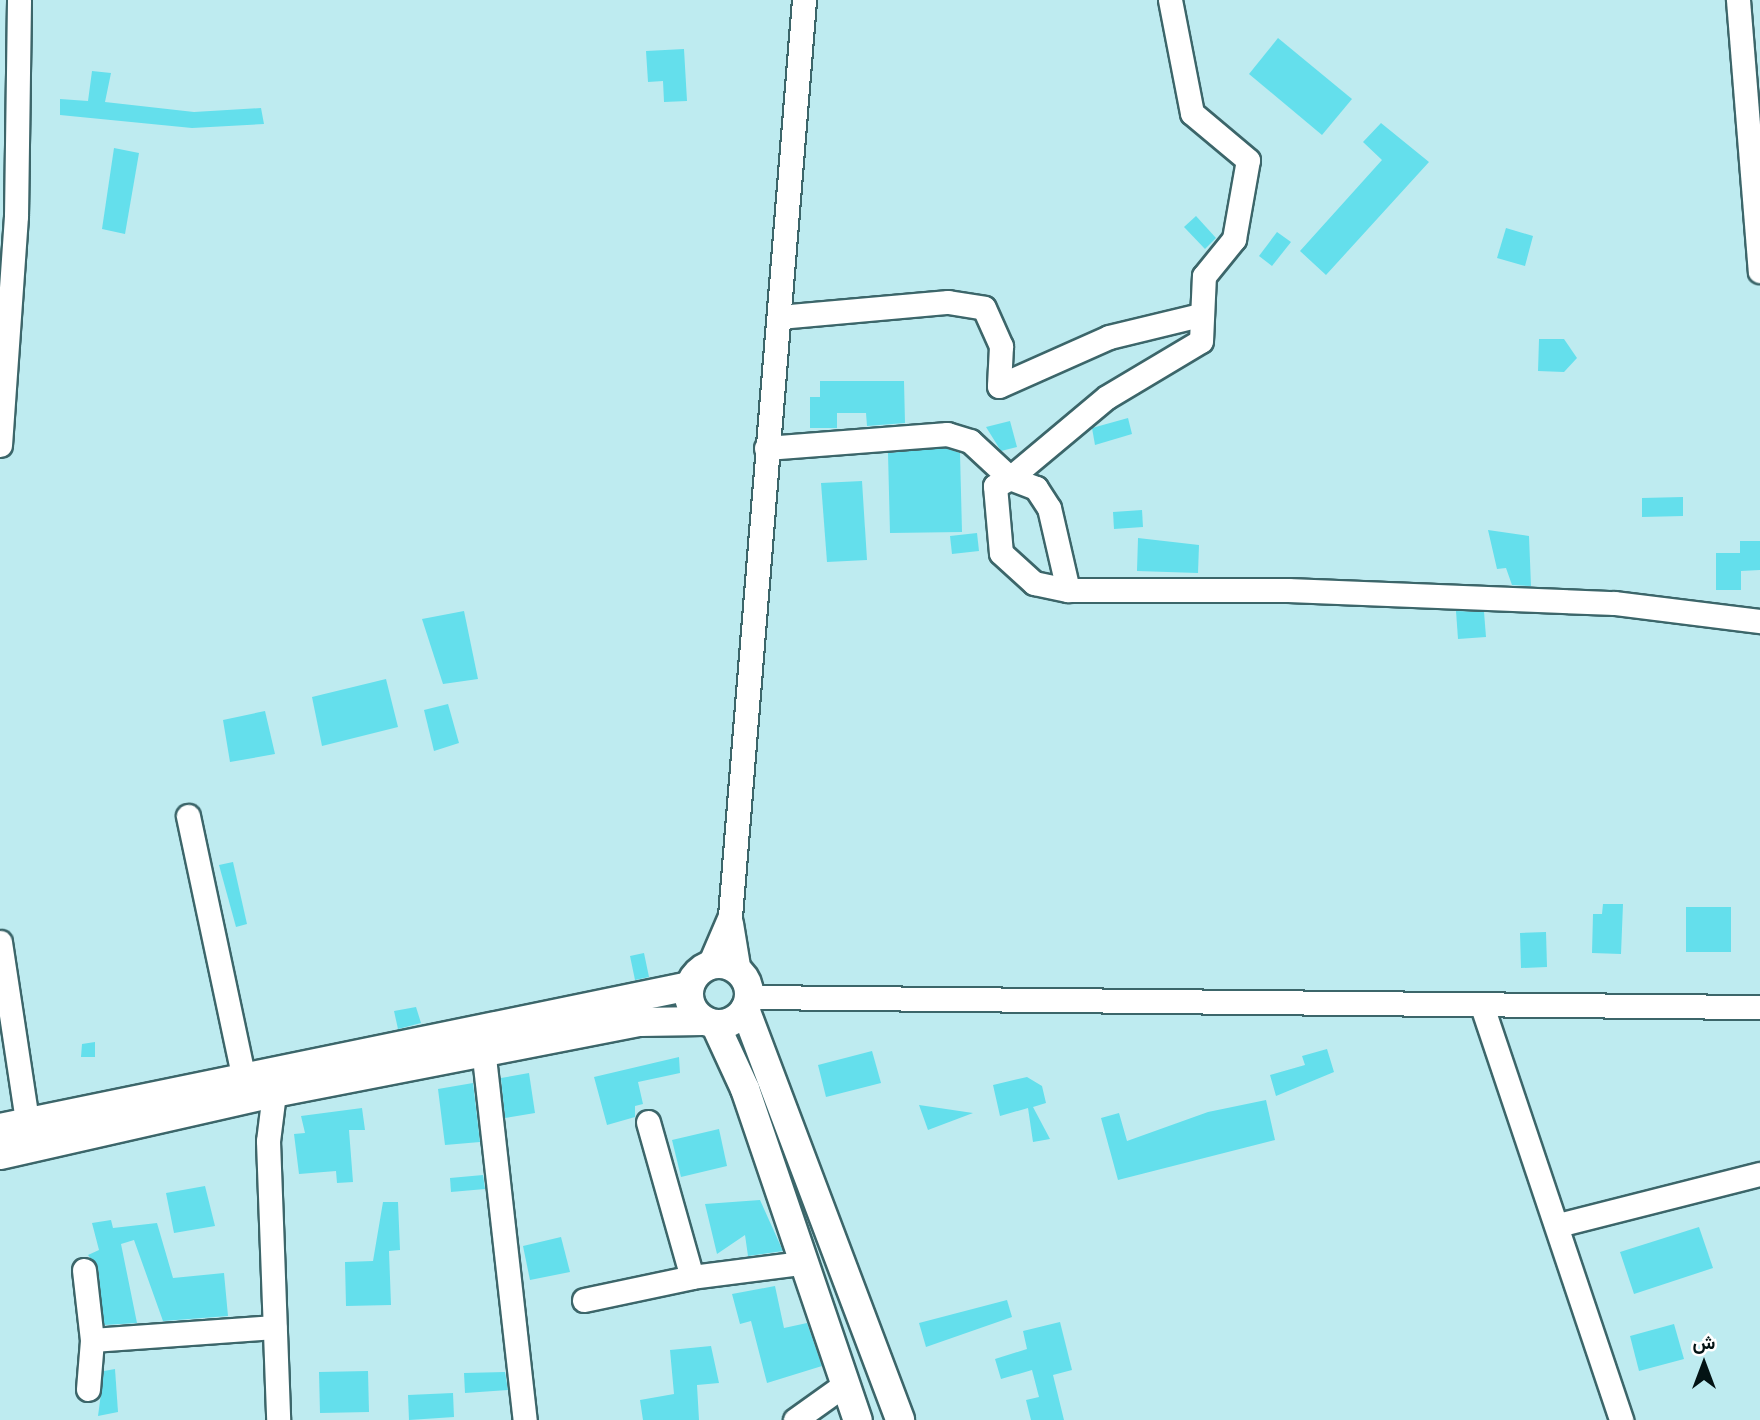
<!DOCTYPE html>
<html>
<head>
<meta charset="utf-8">
<style>
  body { margin:0 }
  #map { position:relative; width:1760px; height:1420px; overflow:hidden; background:#beebf0; font-family:Cabin,Vazirmatn,sans-serif }
  div>[style] { position:absolute }
  .building>* { inset:0; background:#64dfec }
  .roads { filter:drop-shadow(2px 0 #3c666a) drop-shadow(-2px 0 #3c666a) drop-shadow(0 2px #3c666a) drop-shadow(0 -2px #3c666a) }
  .minor>* { height:23px; margin:-11.5px; padding:0 11.5px; transform-origin:11.5px; border-radius:11.5px; background:#fff }
  .major>* { height:28px; margin:-14px; padding:0 14px; transform-origin:14px; border-radius:14px; background:#fff }
  .major>.ring { margin:-14px; padding:0; box-sizing:content-box; background:none; border:28px solid #fff; border-radius:50% }
  span { translate:-50% -50%; white-space:nowrap; text-align:center; line-height:1.15; -webkit-text-stroke:5px #fff; paint-order:stroke }
  .north { position:absolute; left:1669px; top:1329px; width:70px; height:70px; -webkit-text-stroke:5px #fff; paint-order:stroke; rotate:0deg; font-size:19px; font-weight:700; line-height:28px; text-align:center; color:#031314 }
  .north::after { content:''; display:block; margin:auto; width:24px; height:32px; background:#031314; clip-path:polygon(50% 0,100% 100%,50% 72%,0 100%) }
</style>
</head>
<body>
<div id="map">
  <div class="building">
    <i style="clip-path:polygon(1278px 38px,1352px 99px,1322px 135px,1249px 74px)"></i>
    <i style="clip-path:polygon(684px 49px,687px 101px,664px 102px,663px 81px,648px 82px,646px 51px)"></i>
    <i style="clip-path:polygon(92px 71px,111px 73px,105px 102px,194px 112px,261px 108px,264px 124px,192px 128px,60px 115px,60px 99px,88px 101px)"></i>
    <i style="clip-path:polygon(1381px 123px,1429px 162px,1326px 275px,1300px 251px,1382px 160px,1363px 142px)"></i>
    <i style="clip-path:polygon(114px 148px,139px 153px,125px 234px,102px 229px)"></i>
    <i style="clip-path:polygon(1196px 216px,1216px 238px,1205px 249px,1184px 227px)"></i>
    <i style="clip-path:polygon(1506px 228px,1533px 236px,1525px 266px,1497px 258px)"></i>
    <i style="clip-path:polygon(1277px 232px,1291px 242px,1272px 266px,1259px 256px)"></i>
    <i style="clip-path:polygon(1539px 339px,1564px 339px,1577px 358px,1564px 372px,1538px 371px)"></i>
    <i style="clip-path:polygon(820px 381px,904px 381px,905px 423px,867px 426px,866px 413px,837px 413px,837px 428px,810px 428px,810px 397px,820px 397px)"></i>
    <i style="clip-path:polygon(1128px 418px,1132px 434px,1095px 445px,1092px 428px)"></i>
    <i style="clip-path:polygon(1010px 421px,1017px 447px,1001px 451px,986px 427px)"></i>
    <i style="clip-path:polygon(945px 448px,960px 453px,962px 532px,890px 533px,888px 453px)"></i>
    <i style="clip-path:polygon(862px 481px,867px 560px,827px 562px,821px 483px)"></i>
    <i style="clip-path:polygon(1683px 497px,1683px 516px,1642px 517px,1642px 498px)"></i>
    <i style="clip-path:polygon(1142px 510px,1143px 527px,1114px 529px,1113px 512px)"></i>
    <i style="clip-path:polygon(1488px 530px,1529px 536px,1531px 586px,1512px 585px,1506px 568px,1497px 569px)"></i>
    <i style="clip-path:polygon(977px 533px,979px 551px,952px 554px,950px 536px)"></i>
    <i style="clip-path:polygon(1138px 538px,1199px 545px,1198px 573px,1137px 571px)"></i>
    <i style="clip-path:polygon(1740px 541px,1760px 541px,1760px 570px,1741px 571px,1741px 590px,1716px 590px,1716px 553px,1740px 553px)"></i>
    <i style="clip-path:polygon(464px 611px,478px 679px,443px 684px,422px 619px)"></i>
    <i style="clip-path:polygon(1456px 611px,1484px 612px,1486px 637px,1458px 639px)"></i>
    <i style="clip-path:polygon(386px 679px,398px 727px,322px 746px,312px 697px)"></i>
    <i style="clip-path:polygon(448px 704px,459px 743px,434px 751px,424px 710px)"></i>
    <i style="clip-path:polygon(265px 711px,275px 754px,230px 762px,223px 720px)"></i>
    <i style="clip-path:polygon(233px 862px,247px 924px,236px 927px,219px 865px)"></i>
    <i style="clip-path:polygon(1603px 904px,1623px 904px,1621px 954px,1592px 953px,1593px 914px,1602px 914px)"></i>
    <i style="clip-path:polygon(1686px 907px,1731px 907px,1731px 952px,1686px 952px)"></i>
    <i style="clip-path:polygon(1546px 932px,1547px 967px,1521px 968px,1520px 933px)"></i>
    <i style="clip-path:polygon(644px 953px,649px 977px,635px 980px,630px 956px)"></i>
    <i style="clip-path:polygon(416px 1007px,421px 1023px,398px 1029px,394px 1011px)"></i>
    <i style="clip-path:polygon(95px 1042px,95px 1057px,81px 1057px,82px 1044px)"></i>
    <i style="clip-path:polygon(1327px 1049px,1334px 1072px,1276px 1096px,1270px 1075px,1305px 1065px,1302px 1056px)"></i>
    <i style="clip-path:polygon(872px 1051px,881px 1083px,826px 1097px,818px 1065px)"></i>
    <i style="clip-path:polygon(679px 1057px,680px 1073px,638px 1082px,643px 1104px,635px 1106px,635px 1117px,607px 1125px,594px 1077px)"></i>
    <i style="clip-path:polygon(529px 1073px,535px 1113px,505px 1118px,501px 1078px)"></i>
    <i style="clip-path:polygon(1027px 1077px,1042px 1086px,1046px 1103px,1033px 1107px,1050px 1139px,1033px 1142px,1028px 1108px,1000px 1116px,993px 1085px)"></i>
    <i style="clip-path:polygon(473px 1083px,480px 1142px,445px 1145px,438px 1089px)"></i>
    <i style="clip-path:polygon(1266px 1100px,1275px 1140px,1118px 1180px,1101px 1118px,1119px 1113px,1127px 1141px,1208px 1112px)"></i>
    <i style="clip-path:polygon(919px 1105px,973px 1113px,928px 1130px)"></i>
    <i style="clip-path:polygon(362px 1108px,365px 1130px,349px 1130px,353px 1182px,337px 1183px,336px 1171px,299px 1174px,294px 1134px,305px 1133px,301px 1116px)"></i>
    <i style="clip-path:polygon(719px 1129px,727px 1166px,681px 1177px,672px 1140px)"></i>
    <i style="clip-path:polygon(483px 1175px,485px 1189px,451px 1192px,450px 1178px)"></i>
    <i style="clip-path:polygon(205px 1186px,215px 1226px,174px 1233px,166px 1193px)"></i>
    <i style="clip-path:polygon(760px 1200px,783px 1251px,748px 1256px,745px 1235px,717px 1254px,705px 1204px)"></i>
    <i style="clip-path:polygon(383px 1202px,398px 1202px,400px 1250px,389px 1251px,391px 1305px,346px 1306px,345px 1262px,373px 1261px)"></i>
    <i style="clip-path:polygon(111px 1220px,113px 1228px,157px 1223px,173px 1278px,224px 1273px,228px 1316px,163px 1321px,134px 1240px,121px 1244px,137px 1323px,104px 1325px,98px 1268px,88px 1255px,99px 1250px,92px 1223px)"></i>
    <i style="clip-path:polygon(1699px 1227px,1713px 1268px,1634px 1294px,1620px 1252px)"></i>
    <i style="clip-path:polygon(561px 1237px,570px 1272px,530px 1280px,523px 1246px)"></i>
    <i style="clip-path:polygon(775px 1286px,784px 1328px,807px 1323px,822px 1366px,767px 1383px,751px 1321px,740px 1324px,732px 1294px)"></i>
    <i style="clip-path:polygon(1007px 1300px,1012px 1317px,926px 1347px,919px 1323px)"></i>
    <i style="clip-path:polygon(1060px 1322px,1072px 1370px,1053px 1375px,1064px 1420px,1031px 1420px,1026px 1400px,1039px 1397px,1032px 1370px,1001px 1379px,995px 1359px,1027px 1349px,1023px 1331px)"></i>
    <i style="clip-path:polygon(1674px 1324px,1684px 1359px,1639px 1371px,1630px 1336px)"></i>
    <i style="clip-path:polygon(711px 1346px,719px 1383px,697px 1385px,699px 1420px,643px 1420px,640px 1400px,674px 1394px,670px 1350px)"></i>
    <i style="clip-path:polygon(115px 1369px,118px 1412px,98px 1416px,104px 1371px)"></i>
    <i style="clip-path:polygon(368px 1371px,369px 1412px,320px 1413px,319px 1372px)"></i>
    <i style="clip-path:polygon(505px 1372px,508px 1390px,465px 1393px,464px 1373px)"></i>
    <i style="clip-path:polygon(453px 1393px,454px 1417px,409px 1420px,408px 1395px)"></i>
  </div>
  <div class="roads">
    <div class="minor">
      <i style="left:1738px;top:0;width:272px;rotate:85.4deg"></i>
      <i style="left:779px;top:317px;width:170px;rotate:-5.1deg"></i>
      <i style="left:948px;top:302px;width:36px;rotate:9deg"></i>
      <i style="left:984px;top:308px;width:42px;rotate:65.9deg"></i>
      <i style="left:1001px;top:346px;width:40px;rotate:92.9deg"></i>
      <i style="left:999px;top:386px;width:120px;rotate:-24deg"></i>
      <i style="left:1109px;top:337px;width:94px;rotate:-13.6deg"></i>
      <i style="left:0;top:445px;width:230px;rotate:-86deg"></i>
      <i style="left:16px;top:216px;width:216px;rotate:-89.2deg"></i>
      <i style="left:766px;top:448px;width:182px;rotate:-4.4deg"></i>
      <i style="left:947px;top:434px;width:24px;rotate:17deg"></i>
      <i style="left:970px;top:441px;width:54px;rotate:42.8deg"></i>
      <i style="left:1010px;top:478px;width:17px;rotate:152deg"></i>
      <i style="left:995px;top:486px;width:67px;rotate:84.9deg"></i>
      <i style="left:1001px;top:553px;width:45px;rotate:42.3deg"></i>
      <i style="left:1034px;top:583px;width:35px;rotate:12deg"></i>
      <i style="left:1068px;top:590px;width:220px"></i>
      <i style="left:1288px;top:590px;width:327px;rotate:2.3deg"></i>
      <i style="left:1615px;top:603px;width:146px;rotate:7.1deg"></i>
      <i style="left:1068px;top:590px;width:84px;rotate:-103deg"></i>
      <i style="left:1049px;top:508px;width:24px;rotate:-123deg"></i>
      <i style="left:1036px;top:488px;width:28px;rotate:-159deg"></i>
      <i style="left:1010px;top:478px;width:126px;rotate:-39.9deg"></i>
      <i style="left:1107px;top:397px;width:109px;rotate:-30.8deg"></i>
      <i style="left:1201px;top:341px;width:65px;rotate:-87.4deg"></i>
      <i style="left:1204px;top:276px;width:48px;rotate:-51deg"></i>
      <i style="left:1234px;top:239px;width:80px;rotate:-80deg"></i>
      <i style="left:1248px;top:160px;width:73px;rotate:-140deg"></i>
      <i style="left:1192px;top:113px;width:115px;rotate:-101deg"></i>
      <i style="left:188px;top:816px;width:264px;rotate:78deg"></i>
      <i style="left:731px;top:923px;width:50px;rotate:80.7deg"></i>
      <i style="left:0;top:942px;width:181px;rotate:81.4deg"></i>
      <i style="left:708px;top:967px;width:56px;rotate:-66.7deg"></i>
      <i style="left:730px;top:916px;width:919px;rotate:-85.38deg"></i>
      <i style="left:749px;top:997px;width:1011px;rotate:0.57deg"></i>
      <i style="left:1483px;top:1009px;width:434px;rotate:71.4deg"></i>
      <i style="left:484px;top:1057px;width:365px;rotate:83.6deg"></i>
      <i style="left:274px;top:1093px;width:48px;rotate:97.1deg"></i>
      <i style="left:268px;top:1141px;width:279px;rotate:87.9deg"></i>
      <i style="left:648px;top:1122px;width:161px;rotate:74.2deg"></i>
      <i style="left:1558px;top:1225px;width:208px;rotate:-14.2deg"></i>
      <i style="left:84px;top:1270px;width:70px;rotate:83.5deg"></i>
      <i style="left:92px;top:1340px;width:183px;rotate:-4.1deg"></i>
      <i style="left:584px;top:1300px;width:110px;rotate:-12deg"></i>
      <i style="left:692px;top:1277px;width:111px;rotate:-7.3deg"></i>
      <i style="left:88px;top:1389px;width:49px;rotate:-85.3deg"></i>
      <i style="left:795px;top:1420px;width:60px;rotate:-35.5deg"></i>
    </div>
    <div class="major">
      <i class="ring" style="left:689px;top:964px;width:32px;height:32px"></i>
      <i style="left:745px;top:1009px;width:439px;rotate:69.3deg"></i>
      <i style="left:715px;top:1024px;width:72px;rotate:65.2deg"></i>
      <i style="left:745px;top:1089px;width:350px;rotate:71.2deg"></i>
      <i style="left:0;top:1128px;width:704px;rotate:-11.63deg"></i>
      <i style="left:0;top:1155px;width:281px;rotate:-12.8deg"></i>
      <i style="left:274px;top:1093px;width:373px;rotate:-11deg"></i>
      <i style="left:640px;top:1022px;width:63px;rotate:-0.9deg"></i>
    </div>
  </div>
  <div class="north">ش</div>
</div>
</body>
</html>
